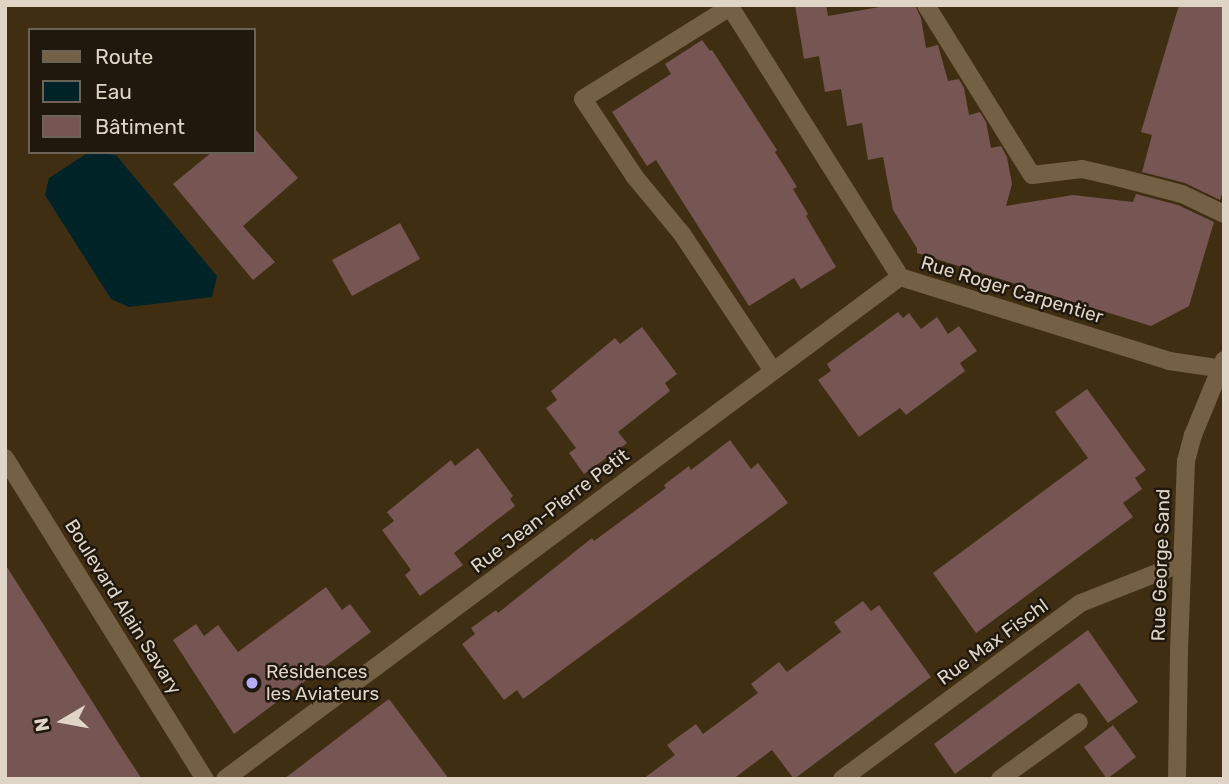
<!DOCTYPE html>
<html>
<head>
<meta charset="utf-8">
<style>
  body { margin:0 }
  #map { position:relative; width:1229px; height:784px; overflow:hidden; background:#402e13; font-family:Rubik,sans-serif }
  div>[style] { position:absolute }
  .water>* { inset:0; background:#002327 }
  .building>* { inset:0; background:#755652 }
  .lane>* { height:18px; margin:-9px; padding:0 9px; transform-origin:9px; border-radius:9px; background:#746145 }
  .street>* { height:18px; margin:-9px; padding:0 9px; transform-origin:9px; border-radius:9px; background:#746145 }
  .dots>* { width:19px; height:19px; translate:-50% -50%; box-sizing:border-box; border:4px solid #20180d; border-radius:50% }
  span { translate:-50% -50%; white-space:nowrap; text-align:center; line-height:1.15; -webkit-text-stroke:5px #20180d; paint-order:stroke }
  .street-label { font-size:19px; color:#dfd4c5 }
  .poi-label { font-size:19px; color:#dfd4c5 }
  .left { translate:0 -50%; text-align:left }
  .frame { position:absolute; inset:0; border:7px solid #dfd4c5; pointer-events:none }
  .legend { position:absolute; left:28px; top:28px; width:228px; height:126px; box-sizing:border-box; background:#20180d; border:2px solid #6c6357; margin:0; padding:9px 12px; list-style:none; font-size:21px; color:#dfd4c5 }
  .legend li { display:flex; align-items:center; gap:14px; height:35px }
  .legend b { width:35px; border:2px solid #6c6357 }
  .north { position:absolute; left:28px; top:686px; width:70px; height:70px; -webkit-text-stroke:5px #20180d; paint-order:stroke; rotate:260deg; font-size:19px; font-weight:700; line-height:28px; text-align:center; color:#dfd4c5 }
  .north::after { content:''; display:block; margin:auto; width:24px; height:32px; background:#dfd4c5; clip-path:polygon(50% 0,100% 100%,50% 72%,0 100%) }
</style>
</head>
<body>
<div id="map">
  <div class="water">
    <i style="clip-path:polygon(89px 152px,116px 155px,217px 276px,212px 297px,129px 307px,111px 299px,45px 195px,49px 178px)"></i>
  </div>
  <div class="building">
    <i style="clip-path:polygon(795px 5px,826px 5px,828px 16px,891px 5px,915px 5px,921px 18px,926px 48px,938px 45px,948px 81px,959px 79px,964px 88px,969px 115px,980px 112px,986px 122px,991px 148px,1001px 146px,1007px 157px,1012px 184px,1006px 206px,1073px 195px,1133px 202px,1136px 194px,1178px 205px,1214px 222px,1189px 306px,1151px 326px,917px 253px,917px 248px,893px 210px,883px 157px,868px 160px,862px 123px,847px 126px,841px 89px,825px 92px,819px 56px,804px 59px)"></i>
    <i style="clip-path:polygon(1179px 5px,1224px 5px,1224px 188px,1220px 200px,1185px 183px,1142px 172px,1152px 135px,1141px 132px)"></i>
    <i style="clip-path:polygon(702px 40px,710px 51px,712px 50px,777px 150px,775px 152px,797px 187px,793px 189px,808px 214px,806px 216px,836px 267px,801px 289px,794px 278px,749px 306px,656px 160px,647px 166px,612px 112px,671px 74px,665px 64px)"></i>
    <i style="clip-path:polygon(254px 128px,298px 178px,243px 226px,275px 262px,253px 280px,173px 184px,212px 152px,254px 152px)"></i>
    <i style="clip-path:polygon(400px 223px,420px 259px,352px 296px,332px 260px)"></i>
    <i style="clip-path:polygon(898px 312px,903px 318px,909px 313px,921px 329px,937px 317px,948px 334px,959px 326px,977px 351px,960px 363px,965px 371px,906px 415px,900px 408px,859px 437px,818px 380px,831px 371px,827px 364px)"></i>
    <i style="clip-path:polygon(642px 327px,677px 374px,665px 383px,670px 391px,618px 432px,627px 443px,584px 474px,569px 453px,576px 448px,546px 408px,557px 400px,551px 391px,615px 338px,620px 344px)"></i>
    <i style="clip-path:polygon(1087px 389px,1146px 470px,1135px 478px,1142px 489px,1123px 503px,1133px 517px,976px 633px,933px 573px,1088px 458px,1055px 412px)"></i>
    <i style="clip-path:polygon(730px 440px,751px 469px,758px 463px,788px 503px,523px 699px,517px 690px,504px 700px,462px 644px,475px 634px,471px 628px,496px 610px,498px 613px,592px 538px,594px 541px,666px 488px,664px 485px,689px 466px,691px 470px)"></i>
    <i style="clip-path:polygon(478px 448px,513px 496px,510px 499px,515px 506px,454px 553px,463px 565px,420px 596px,405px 575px,411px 570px,382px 530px,394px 521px,387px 512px,451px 460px,455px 466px)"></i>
    <i style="clip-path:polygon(5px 564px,128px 758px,142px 779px,5px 779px)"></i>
    <i style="clip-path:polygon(326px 587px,342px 610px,350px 604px,371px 632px,234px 734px,173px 640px,196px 624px,204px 636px,218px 625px,238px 652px)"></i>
    <i style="clip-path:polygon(863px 601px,871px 611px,879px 605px,931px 677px,794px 779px,772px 750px,733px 779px,643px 779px,675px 755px,667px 745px,696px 724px,703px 734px,758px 693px,751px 684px,779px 662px,787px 672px,841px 632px,834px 622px)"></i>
    <i style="clip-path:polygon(1088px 630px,1138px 702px,1108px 723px,1079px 683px,955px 774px,934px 744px)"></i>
    <i style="clip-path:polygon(389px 699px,449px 779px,284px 779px,378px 707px)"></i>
    <i style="clip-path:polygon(1113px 725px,1136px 757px,1107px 779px,1084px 747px)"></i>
  </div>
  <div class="lane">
    <i style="left:926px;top:5px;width:200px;rotate:58.1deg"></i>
    <i style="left:1032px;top:175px;width:50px;rotate:-6.8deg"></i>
    <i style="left:1082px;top:169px;width:40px;rotate:13deg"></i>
    <i style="left:1121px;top:178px;width:63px;rotate:14.7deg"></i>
    <i style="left:1182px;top:194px;width:47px;rotate:25.5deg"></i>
    <i style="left:730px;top:7px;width:173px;rotate:148deg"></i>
    <i style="left:583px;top:99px;width:94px;rotate:56.3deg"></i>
    <i style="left:635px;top:177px;width:74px;rotate:50.5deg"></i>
    <i style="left:682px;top:234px;width:164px;rotate:56.4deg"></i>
  </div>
  <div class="street">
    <i style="left:729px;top:5px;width:321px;rotate:57.8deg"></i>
    <i style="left:900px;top:277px;width:282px;rotate:17.3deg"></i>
    <i style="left:1169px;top:361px;width:56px;rotate:8.3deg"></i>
    <i style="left:5px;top:458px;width:378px;rotate:58.1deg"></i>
    <i style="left:225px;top:779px;width:841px;rotate:-36.64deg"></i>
    <i style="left:842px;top:779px;width:297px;rotate:-36.4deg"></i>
    <i style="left:1081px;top:603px;width:109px;rotate:-21.6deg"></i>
    <i style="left:1000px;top:779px;width:97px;rotate:-35.8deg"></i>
    <i style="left:1177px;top:779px;width:128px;rotate:-89.1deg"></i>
    <i style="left:1179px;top:651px;width:190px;rotate:-87.9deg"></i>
    <i style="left:1186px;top:461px;width:27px;rotate:-75deg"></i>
    <i style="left:1193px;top:435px;width:81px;rotate:-67.5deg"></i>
  </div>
  <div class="dots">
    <i style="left:252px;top:683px;background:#b5acf8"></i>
  </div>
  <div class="street-label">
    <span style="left:1012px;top:290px;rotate:17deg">Rue Roger Carpentier</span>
    <span style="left:550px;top:511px;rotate:-37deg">Rue Jean-Pierre Petit</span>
    <span style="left:1161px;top:565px;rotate:-88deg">Rue George Sand</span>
    <span style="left:123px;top:607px;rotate:58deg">Boulevard Alain Savary</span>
    <span style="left:993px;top:642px;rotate:-36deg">Rue Max Fischl</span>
  </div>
  <div class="poi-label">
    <span class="left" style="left:266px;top:683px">Résidences<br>les Aviateurs</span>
  </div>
  <div class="frame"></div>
  <ul class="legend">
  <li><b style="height:9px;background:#746145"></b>Route</li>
  <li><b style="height:19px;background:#002327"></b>Eau</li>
  <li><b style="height:19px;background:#755652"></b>Bâtiment</li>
  </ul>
  <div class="north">N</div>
</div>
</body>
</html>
